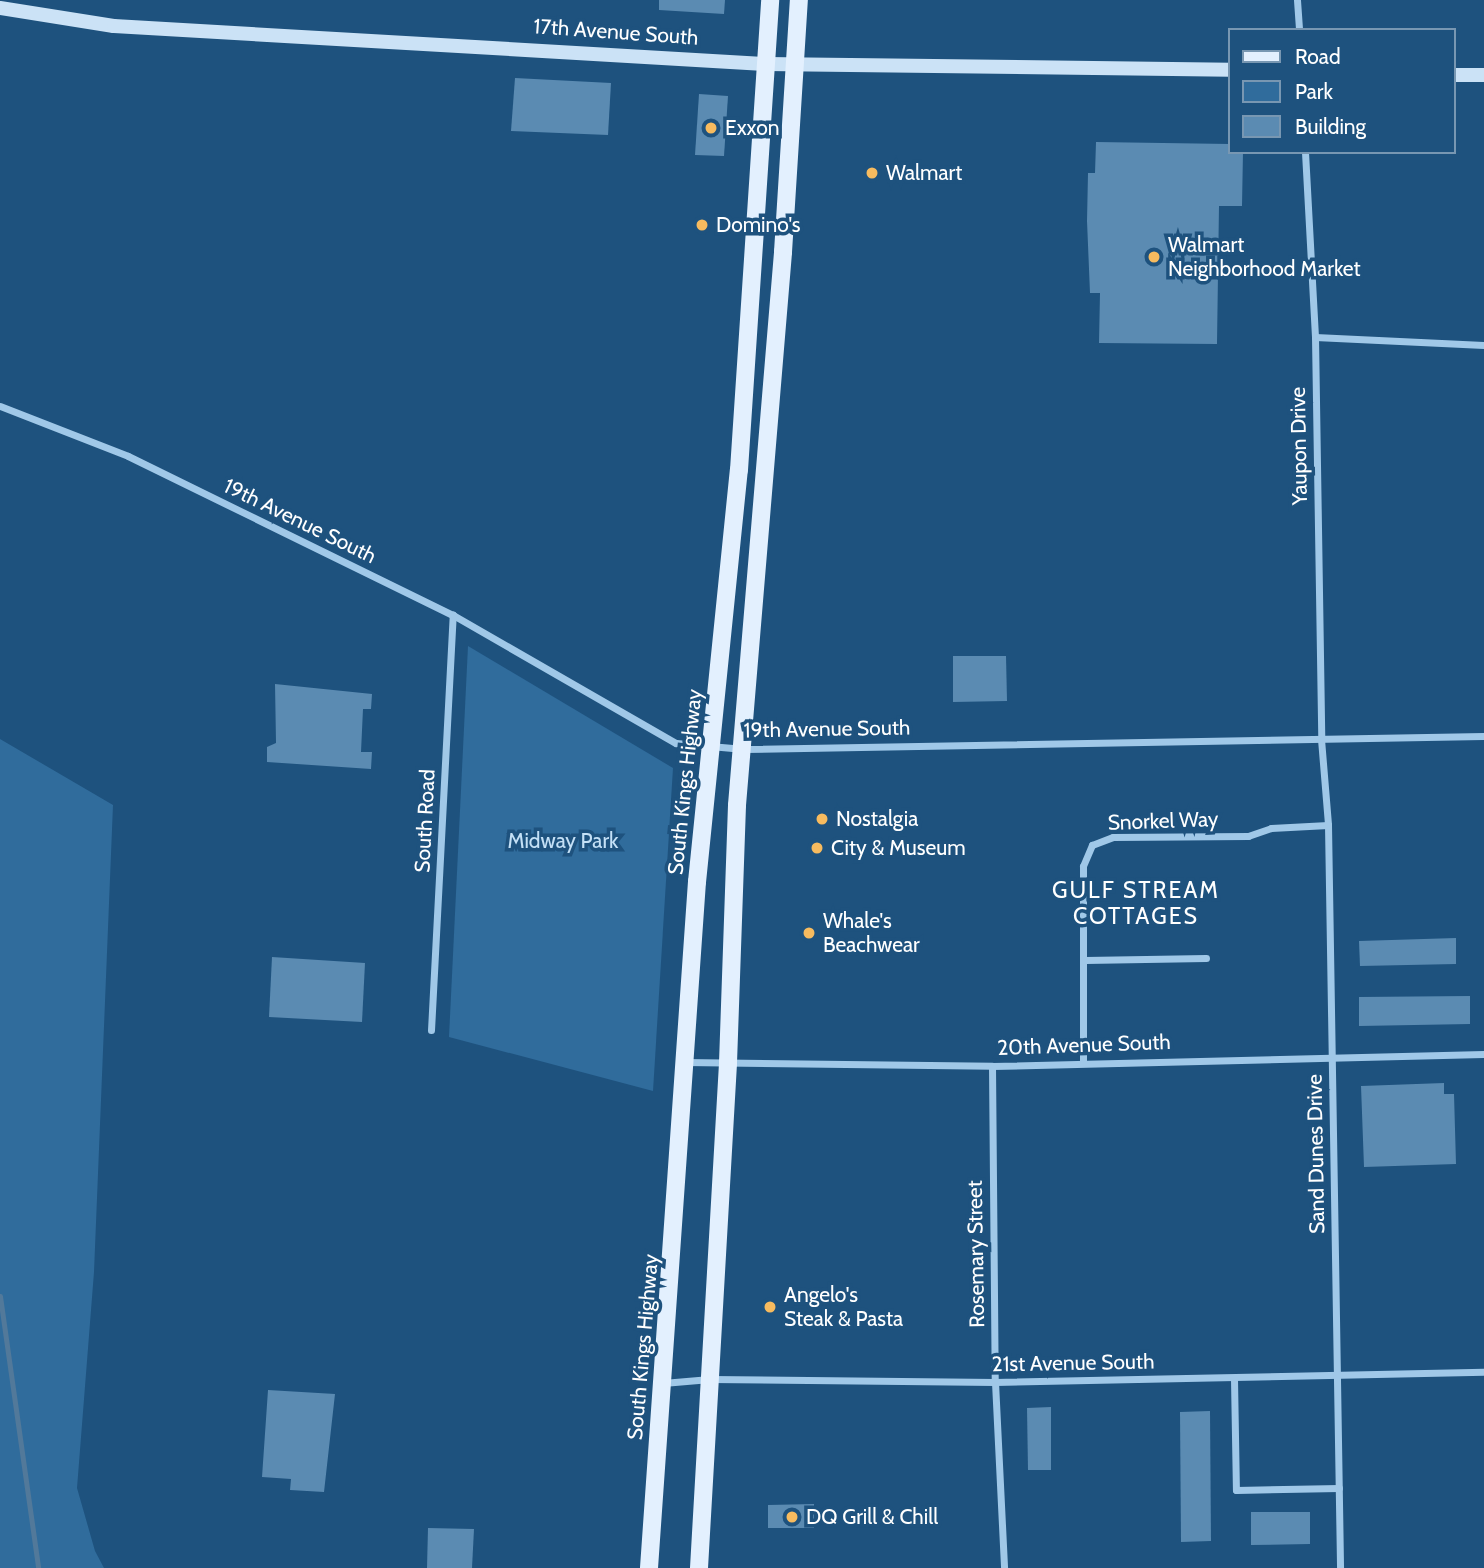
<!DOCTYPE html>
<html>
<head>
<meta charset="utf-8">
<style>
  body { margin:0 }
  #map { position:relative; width:1484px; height:1568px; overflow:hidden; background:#1e527e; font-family:Cabin,sans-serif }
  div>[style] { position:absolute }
  .green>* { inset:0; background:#306c9c }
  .stream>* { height:5px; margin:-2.5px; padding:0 2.5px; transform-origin:2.5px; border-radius:2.5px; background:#52799a }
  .building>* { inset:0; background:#5b8bb2 }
  .street>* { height:7px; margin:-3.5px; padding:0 3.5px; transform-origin:3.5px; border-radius:3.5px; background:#a0c8e8 }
  .secondary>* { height:14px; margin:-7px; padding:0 7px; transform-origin:7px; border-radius:7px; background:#cbe2f6 }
  .primary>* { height:18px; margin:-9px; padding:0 9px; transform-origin:9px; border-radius:9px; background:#e3f0fe }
  .dots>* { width:19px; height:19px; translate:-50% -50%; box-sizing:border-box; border:4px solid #1e527e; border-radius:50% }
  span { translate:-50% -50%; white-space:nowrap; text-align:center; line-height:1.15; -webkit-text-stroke:7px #1e527e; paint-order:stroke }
  .street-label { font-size:21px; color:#fff }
  .poi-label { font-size:21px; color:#fff }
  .left { translate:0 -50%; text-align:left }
  .park-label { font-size:21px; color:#c4e0f6 }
  .neighbourhood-label { font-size:23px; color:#fff; letter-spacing:2px }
  .legend { position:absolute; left:1228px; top:28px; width:228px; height:126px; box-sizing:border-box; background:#1e527e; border:2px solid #7897b2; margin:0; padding:9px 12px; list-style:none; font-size:21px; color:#fff }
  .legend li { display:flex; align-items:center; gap:14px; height:35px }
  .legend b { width:35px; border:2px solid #7897b2 }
</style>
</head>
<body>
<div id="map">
  <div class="green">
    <i style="clip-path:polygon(468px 646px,673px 768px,653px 1091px,449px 1037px)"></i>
    <i style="clip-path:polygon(0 739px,113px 805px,94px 1272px,77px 1488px,95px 1551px,104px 1568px,0 1568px)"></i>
  </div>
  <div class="stream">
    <i style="left:0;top:1296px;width:275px;rotate:82deg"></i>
  </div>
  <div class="building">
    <i style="clip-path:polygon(659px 0,725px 0,724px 14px,659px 10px)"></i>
    <i style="clip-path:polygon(515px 78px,611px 83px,608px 135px,511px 131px)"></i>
    <i style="clip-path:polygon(699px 94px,728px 96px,724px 156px,695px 155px)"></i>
    <i style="clip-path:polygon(1096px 142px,1230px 144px,1230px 152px,1243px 152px,1242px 206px,1219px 206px,1217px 344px,1099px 343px,1100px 293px,1090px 293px,1087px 221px,1088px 173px,1095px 173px)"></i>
    <i style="clip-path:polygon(953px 656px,1006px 656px,1007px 701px,953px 702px)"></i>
    <i style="clip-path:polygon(275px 684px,372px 694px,371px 709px,363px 709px,361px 752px,372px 752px,371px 769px,267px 762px,267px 747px,276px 743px)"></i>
    <i style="clip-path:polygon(1456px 938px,1456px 964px,1360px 966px,1359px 941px)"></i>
    <i style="clip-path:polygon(272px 957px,365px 963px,362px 1022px,269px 1017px)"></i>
    <i style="clip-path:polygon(1470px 996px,1470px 1024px,1359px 1026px,1359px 997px)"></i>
    <i style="clip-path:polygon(1444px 1083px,1444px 1094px,1454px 1094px,1456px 1164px,1364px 1167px,1361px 1086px)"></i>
    <i style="clip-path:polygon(268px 1390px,335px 1394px,324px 1492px,290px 1490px,291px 1479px,262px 1477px)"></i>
    <i style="clip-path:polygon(1051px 1407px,1051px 1470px,1028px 1470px,1027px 1408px)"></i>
    <i style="clip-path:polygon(1210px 1411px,1211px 1541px,1181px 1542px,1180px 1412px)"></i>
    <i style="clip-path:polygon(814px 1504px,814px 1528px,768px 1528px,768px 1505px)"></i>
    <i style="clip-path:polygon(1251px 1512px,1310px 1512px,1310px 1544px,1251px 1545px)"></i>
    <i style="clip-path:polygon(428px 1528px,474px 1529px,472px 1568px,427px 1568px)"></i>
  </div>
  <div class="street">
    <i style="left:1297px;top:0;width:30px;rotate:86deg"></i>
    <i style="left:1305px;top:152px;width:185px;rotate:86.9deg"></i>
    <i style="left:1315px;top:337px;width:402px;rotate:89.1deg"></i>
    <i style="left:1321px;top:739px;width:86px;rotate:85.3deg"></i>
    <i style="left:1328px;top:825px;width:743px;rotate:89.07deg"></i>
    <i style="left:1315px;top:337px;width:169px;rotate:2.7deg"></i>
    <i style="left:0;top:406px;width:137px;rotate:21.3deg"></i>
    <i style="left:128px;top:456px;width:362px;rotate:26.1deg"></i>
    <i style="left:453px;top:615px;width:257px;rotate:29.9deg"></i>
    <i style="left:676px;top:743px;width:68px;rotate:5deg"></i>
    <i style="left:744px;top:749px;width:740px;rotate:-1.01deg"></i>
    <i style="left:1085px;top:960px;width:121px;rotate:-0.9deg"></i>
    <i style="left:431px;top:1030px;width:416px;rotate:-87deg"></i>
    <i style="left:684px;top:1062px;width:308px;rotate:0.7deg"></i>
    <i style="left:992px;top:1066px;width:492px;rotate:-1.4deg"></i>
    <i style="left:1083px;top:1062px;width:196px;rotate:-90deg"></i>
    <i style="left:1083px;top:866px;width:23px;rotate:-67deg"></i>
    <i style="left:1092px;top:845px;width:22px;rotate:-21deg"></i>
    <i style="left:1113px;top:837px;width:135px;rotate:-0.4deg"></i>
    <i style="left:1248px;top:836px;width:24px;rotate:-19deg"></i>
    <i style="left:1271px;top:828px;width:57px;rotate:-3deg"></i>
    <i style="left:992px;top:1066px;width:316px;rotate:89.5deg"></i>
    <i style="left:995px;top:1382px;width:186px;rotate:87.2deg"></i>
    <i style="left:1234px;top:1379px;width:111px;rotate:89deg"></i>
    <i style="left:1236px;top:1490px;width:103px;rotate:-1.1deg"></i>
    <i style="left:663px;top:1383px;width:47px;rotate:-4.9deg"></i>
    <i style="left:710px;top:1379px;width:285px;rotate:0.6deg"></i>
    <i style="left:995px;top:1382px;width:489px;rotate:-1.2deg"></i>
  </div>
  <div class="secondary">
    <i style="left:0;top:8px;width:115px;rotate:9deg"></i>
    <i style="left:114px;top:26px;width:653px;rotate:3.34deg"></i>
    <i style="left:766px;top:64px;width:464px;rotate:0.7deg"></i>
    <i style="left:1454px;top:75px;width:30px"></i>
  </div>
  <div class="primary">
    <i style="left:649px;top:1568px;width:688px;rotate:-86deg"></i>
    <i style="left:697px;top:882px;width:414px;rotate:-84.2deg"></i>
    <i style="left:739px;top:470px;width:471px;rotate:-86.2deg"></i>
    <i style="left:699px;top:1568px;width:506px;rotate:-86.71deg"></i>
    <i style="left:728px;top:1063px;width:258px;rotate:-88deg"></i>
    <i style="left:737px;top:805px;width:555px;rotate:-85.24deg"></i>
    <i style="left:783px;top:252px;width:253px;rotate:-86.4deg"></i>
  </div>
  <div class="dots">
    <i style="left:711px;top:128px;background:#f7bb5f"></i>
    <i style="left:872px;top:173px;background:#f7bb5f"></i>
    <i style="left:702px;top:225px;background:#f7bb5f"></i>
    <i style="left:1154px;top:257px;background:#f7bb5f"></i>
    <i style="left:822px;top:819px;background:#f7bb5f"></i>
    <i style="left:817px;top:848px;background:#f7bb5f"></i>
    <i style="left:809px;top:933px;background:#f7bb5f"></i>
    <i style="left:770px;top:1307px;background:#f7bb5f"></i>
    <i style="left:792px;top:1517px;background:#f7bb5f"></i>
  </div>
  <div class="street-label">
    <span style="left:616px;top:32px;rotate:4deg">17th Avenue South</span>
    <span style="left:1299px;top:446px;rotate:-91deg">Yaupon Drive</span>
    <span style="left:300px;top:521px;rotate:26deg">19th Avenue South</span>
    <span style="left:827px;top:729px;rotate:-1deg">19th Avenue South</span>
    <span style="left:685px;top:782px;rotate:-84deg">South Kings Highway</span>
    <span style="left:425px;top:821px;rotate:-87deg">South Road</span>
    <span style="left:1163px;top:821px;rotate:-2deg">Snorkel Way</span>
    <span style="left:1084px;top:1045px;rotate:-2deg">20th Avenue South</span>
    <span style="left:1316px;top:1154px;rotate:-91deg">Sand Dunes Drive</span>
    <span style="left:976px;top:1254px;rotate:-91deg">Rosemary Street</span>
    <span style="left:643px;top:1347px;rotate:-85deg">South Kings Highway</span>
    <span style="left:1073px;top:1363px;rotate:-1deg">21st Avenue South</span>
  </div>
  <div class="poi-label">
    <span class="left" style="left:725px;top:128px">Exxon</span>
    <span class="left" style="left:886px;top:173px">Walmart</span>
    <span class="left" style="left:716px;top:225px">Domino's</span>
    <span class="left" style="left:1168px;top:257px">Walmart<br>Neighborhood Market</span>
    <span class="left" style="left:836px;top:819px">Nostalgia</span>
    <span class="left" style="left:831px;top:848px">City &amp; Museum</span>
    <span class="left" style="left:823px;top:933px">Whale's<br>Beachwear</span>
    <span class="left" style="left:784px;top:1307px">Angelo's<br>Steak &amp; Pasta</span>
    <span class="left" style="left:806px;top:1517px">DQ Grill &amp; Chill</span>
  </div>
  <div class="park-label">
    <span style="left:563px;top:841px">Midway Park</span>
  </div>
  <div class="neighbourhood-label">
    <span style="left:1136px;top:903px">GULF STREAM<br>COTTAGES</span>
  </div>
  <ul class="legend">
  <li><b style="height:9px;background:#e3f0fe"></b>Road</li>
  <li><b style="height:19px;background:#306c9c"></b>Park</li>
  <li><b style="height:19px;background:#5b8bb2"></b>Building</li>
  </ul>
</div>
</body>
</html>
